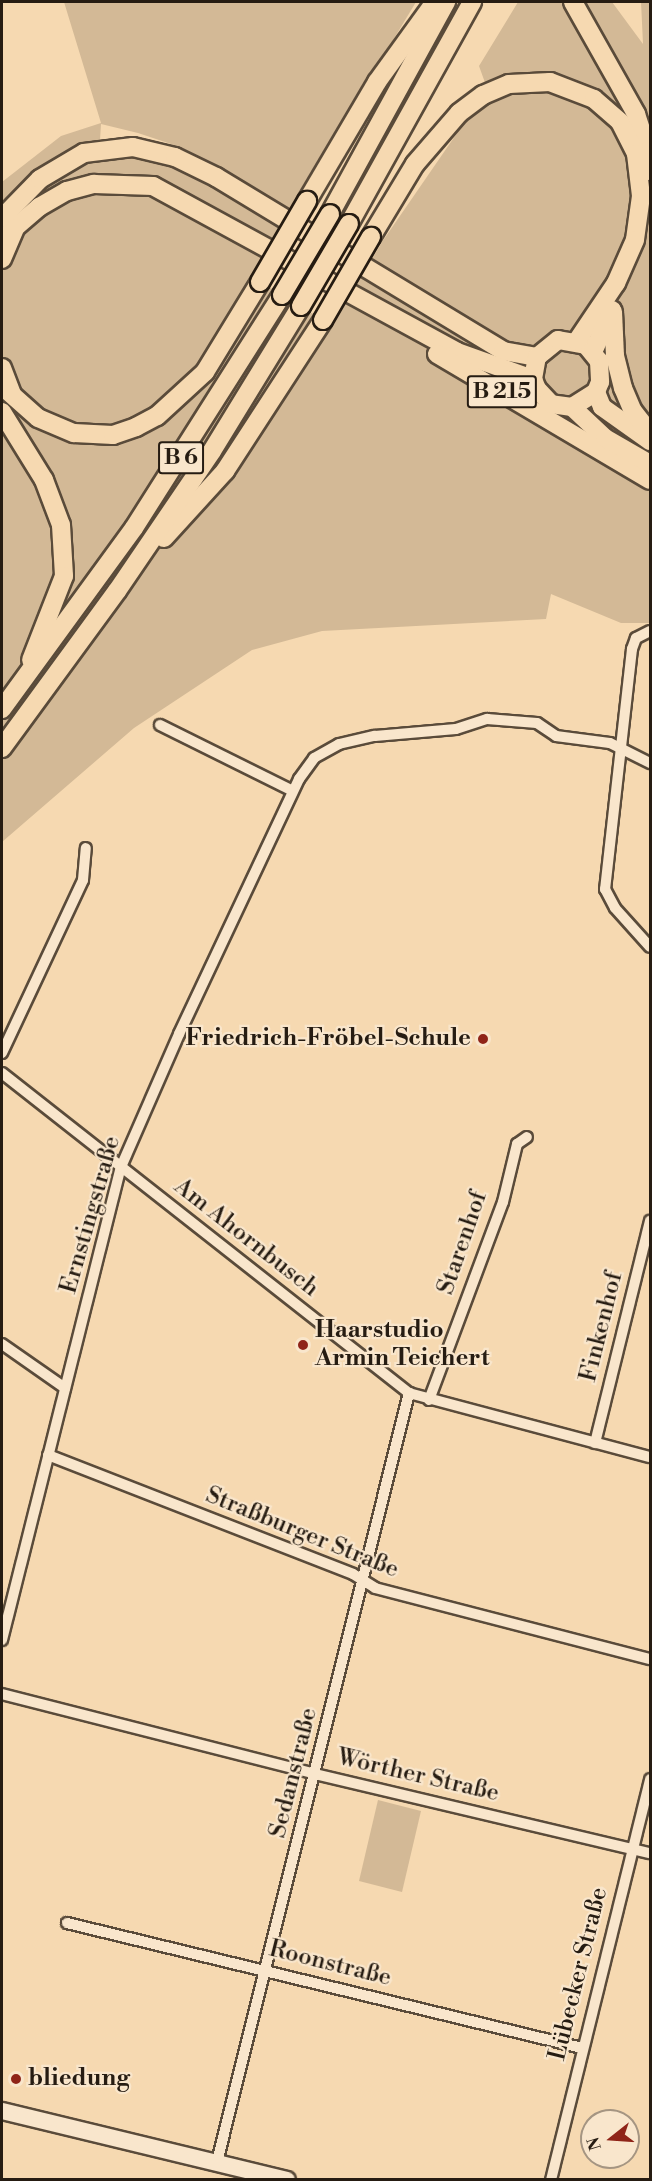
<!DOCTYPE html>
<html>
<head>
<meta charset="utf-8">
<style>
  body { margin:0 }
  #map { position:relative; width:652px; height:2181px; overflow:hidden; background:#f6d9b1; font-family:"Libre Bodoni",serif }
  div>[style] { position:absolute }
  .green>* { inset:0; background:#d3b996 }
  .roads { filter:drop-shadow(2px 0 #5a4b3a) drop-shadow(-2px 0 #5a4b3a) drop-shadow(0 2px #5a4b3a) drop-shadow(0 -2px #5a4b3a) }
  .minor>* { height:10px; margin:-5px; padding:0 5px; transform-origin:5px; border-radius:5px; background:#f9e6cc }
  .secondary>* { height:16px; margin:-8px; padding:0 8px; transform-origin:8px; border-radius:8px; background:#f9e6cc }
  .primary>* { height:18px; margin:-9px; padding:0 9px; transform-origin:9px; border-radius:9px; background:#f6d9b1 }
  .trunk>* { height:18px; margin:-9px; padding:0 9px; transform-origin:9px; border-radius:9px; background:#f6d9b1 }
  .bridges { filter:drop-shadow(2px 0 #261c12) drop-shadow(-2px 0 #261c12) drop-shadow(0 2px #261c12) drop-shadow(0 -2px #261c12) }
  .trunk-bridge>* { height:18px; margin:-9px; padding:0 9px; transform-origin:9px; border-radius:9px; background:#f6d9b1 }
  .dots>* { width:16px; height:16px; translate:-50% -50%; box-sizing:border-box; border:3px solid #f9e6cc; border-radius:50% }
  span { translate:-50% -50%; white-space:nowrap; text-align:center; line-height:1.15; -webkit-text-stroke:4.5px #f9e6cc; paint-order:stroke }
  .shield-label span { padding:2px 4px; background:#f9e6cc; border:2px solid; border-radius:4px; -webkit-text-stroke-width:0 }
  .shield-label { font-size:22px; color:#261c12; font-weight:700 }
  .poi-label { font-size:24px; color:#261c12; font-weight:700 }
  .right { translate:-100% -50%; text-align:right }
  .left { translate:0 -50%; text-align:left }
  .street-label { font-size:24px; color:#261c12 }
  .frame { position:absolute; inset:0; border:3px solid #261c12; pointer-events:none }
  .north { position:absolute; left:580px; top:2109px; width:60px; height:60px; box-sizing:border-box; background:#f9e6cc; border:2px solid #a59582; border-radius:50%; rotate:253deg; font-size:16px; font-weight:700; line-height:24px; text-align:center; color:#261c12 }
  .north::after { content:''; display:block; margin:auto; width:21px; height:27px; background:#8f2418; clip-path:polygon(50% 0,100% 100%,50% 72%,0 100%) }
</style>
</head>
<body>
<div id="map">
  <div class="green">
    <i style="clip-path:polygon(evenodd,64px 2px,416px 2px,251px 276px,333px 326px,382px 242px,464px 123px,492px 102px,479px 66px,518px 2px,612px 2px,643px 44px,641px 2px,650px 2px,650px 623px,621px 623px,551px 594px,546px 619px,322px 631px,252px 650px,134px 728px,2px 842px,2px 182px,61px 136px,101px 123px,64px 2px,101px 124px,138px 133px,174px 145px,128px 137px,100px 140px,101px 124px)"></i>
    <i style="clip-path:polygon(378px 1800px,421px 1811px,402px 1892px,359px 1881px)"></i>
  </div>
  <div class="roads">
    <div class="minor">
      <i style="left:650px;top:631px;width:16px;rotate:153deg"></i>
      <i style="left:636px;top:638px;width:12px;rotate:110deg"></i>
      <i style="left:632px;top:649px;width:242px;rotate:96.4deg"></i>
      <i style="left:605px;top:889px;width:21px;rotate:62deg"></i>
      <i style="left:615px;top:908px;width:52px;rotate:48.1deg"></i>
      <i style="left:160px;top:725px;width:148px;rotate:26.4deg"></i>
      <i style="left:2px;top:1053px;width:191px;rotate:-64.9deg"></i>
      <i style="left:83px;top:880px;width:32px;rotate:-85deg"></i>
      <i style="left:2px;top:1073px;width:518px;rotate:38.18deg"></i>
      <i style="left:409px;top:1393px;width:249px;rotate:14.9deg"></i>
      <i style="left:2px;top:1344px;width:77px;rotate:34.9deg"></i>
      <i style="left:429px;top:1400px;width:211px;rotate:-69.5deg"></i>
      <i style="left:503px;top:1202px;width:60px;rotate:-76.4deg"></i>
      <i style="left:517px;top:1144px;width:12px;rotate:-35deg"></i>
      <i style="left:595px;top:1443px;width:229px;rotate:-76.1deg"></i>
      <i style="left:48px;top:1455px;width:327px;rotate:21.3deg"></i>
      <i style="left:353px;top:1574px;width:26px;rotate:32deg"></i>
      <i style="left:375px;top:1588px;width:284px;rotate:14.5deg"></i>
      <i style="left:2px;top:1640px;width:488px;rotate:-75.9deg"></i>
      <i style="left:121px;top:1167px;width:145px;rotate:-66.4deg"></i>
      <i style="left:179px;top:1034px;width:282px;rotate:-64.8deg"></i>
      <i style="left:299px;top:779px;width:26px;rotate:-54deg"></i>
      <i style="left:314px;top:758px;width:29px;rotate:-29deg"></i>
      <i style="left:339px;top:744px;width:37px;rotate:-13deg"></i>
      <i style="left:375px;top:736px;width:81px;rotate:-4.9deg"></i>
      <i style="left:456px;top:729px;width:33px;rotate:-18deg"></i>
      <i style="left:487px;top:719px;width:50px;rotate:4.6deg"></i>
      <i style="left:537px;top:723px;width:23px;rotate:34deg"></i>
      <i style="left:556px;top:736px;width:54px;rotate:7.4deg"></i>
      <i style="left:610px;top:743px;width:45px;rotate:26.6deg"></i>
      <i style="left:2px;top:1694px;width:323px;rotate:14.3deg"></i>
      <i style="left:315px;top:1774px;width:344px;rotate:13.3deg"></i>
      <i style="left:67px;top:1923px;width:530px;rotate:13.64deg"></i>
      <i style="left:217px;top:2162px;width:793px;rotate:-75.98deg"></i>
      <i style="left:551px;top:2180px;width:413px;rotate:-76.1deg"></i>
    </div>
    <div class="secondary">
      <i style="left:2px;top:2111px;width:293px;rotate:13.6deg"></i>
    </div>
    <div class="primary">
      <i style="left:2px;top:218px;width:54px;rotate:-45.7deg"></i>
      <i style="left:40px;top:179px;width:51px;rotate:-30.6deg"></i>
      <i style="left:84px;top:153px;width:49px;rotate:-7deg"></i>
      <i style="left:133px;top:147px;width:43px;rotate:13.4deg"></i>
      <i style="left:175px;top:157px;width:46px;rotate:26deg"></i>
      <i style="left:216px;top:177px;width:336px;rotate:31.2deg"></i>
      <i style="left:503px;top:351px;width:35px;rotate:10deg"></i>
      <i style="left:3px;top:238px;width:48px;rotate:-40.7deg"></i>
      <i style="left:39px;top:207px;width:32px;rotate:-30deg"></i>
      <i style="left:67px;top:191px;width:28px;rotate:-15deg"></i>
      <i style="left:94px;top:184px;width:59px;rotate:1.9deg"></i>
      <i style="left:153px;top:186px;width:346px;rotate:28.6deg"></i>
      <i style="left:457px;top:352px;width:81px;rotate:19.6deg"></i>
      <i style="left:437px;top:354px;width:247px;rotate:30.6deg"></i>
      <i style="left:596px;top:392px;width:28px;rotate:148deg"></i>
      <i style="left:572px;top:407px;width:21px;rotate:-172deg"></i>
      <i style="left:551px;top:404px;width:21px;rotate:-133deg"></i>
      <i style="left:537px;top:389px;width:11px;rotate:-112deg"></i>
      <i style="left:533px;top:379px;width:22px;rotate:-80deg"></i>
      <i style="left:537px;top:357px;width:27px;rotate:-39deg"></i>
      <i style="left:558px;top:340px;width:28px;rotate:10deg"></i>
      <i style="left:586px;top:345px;width:21px;rotate:51deg"></i>
      <i style="left:599px;top:361px;width:21px;rotate:87deg"></i>
      <i style="left:600px;top:382px;width:11px;rotate:112deg"></i>
      <i style="left:596px;top:392px;width:16px;rotate:68deg"></i>
      <i style="left:602px;top:407px;width:59px;rotate:35.3deg"></i>
      <i style="left:572px;top:407px;width:45px;rotate:43.2deg"></i>
      <i style="left:605px;top:438px;width:52px;rotate:30deg"></i>
    </div>
    <div class="trunk">
      <i style="left:573px;top:2px;width:129px;rotate:60.6deg"></i>
      <i style="left:636px;top:114px;width:39px;rotate:72deg"></i>
      <i style="left:648px;top:151px;width:20px;rotate:87deg"></i>
      <i style="left:307px;top:201px;width:138px;rotate:-59.5deg"></i>
      <i style="left:377px;top:82px;width:99px;rotate:-54.1deg"></i>
      <i style="left:330px;top:214px;width:242px;rotate:-61.3deg"></i>
      <i style="left:349px;top:224px;width:254px;rotate:-61deg"></i>
      <i style="left:371px;top:237px;width:85px;rotate:-58.9deg"></i>
      <i style="left:415px;top:164px;width:67px;rotate:-49.2deg"></i>
      <i style="left:459px;top:113px;width:30px;rotate:-37deg"></i>
      <i style="left:483px;top:95px;width:28px;rotate:-23deg"></i>
      <i style="left:509px;top:84px;width:41px;rotate:-2.8deg"></i>
      <i style="left:550px;top:82px;width:47px;rotate:21.1deg"></i>
      <i style="left:594px;top:99px;width:35px;rotate:41deg"></i>
      <i style="left:620px;top:122px;width:36px;rotate:63deg"></i>
      <i style="left:636px;top:154px;width:42px;rotate:83.2deg"></i>
      <i style="left:641px;top:196px;width:44px;rotate:97.8deg"></i>
      <i style="left:635px;top:240px;width:47px;rotate:113.8deg"></i>
      <i style="left:616px;top:283px;width:70px;rotate:123.9deg"></i>
      <i style="left:2px;top:259px;width:33px;rotate:-67deg"></i>
      <i style="left:613px;top:312px;width:44px;rotate:87.4deg"></i>
      <i style="left:615px;top:356px;width:33px;rotate:76deg"></i>
      <i style="left:623px;top:388px;width:25px;rotate:67deg"></i>
      <i style="left:633px;top:411px;width:28px;rotate:52deg"></i>
      <i style="left:593px;top:352px;width:46px;rotate:-65.7deg"></i>
      <i style="left:2px;top:368px;width:28px;rotate:69deg"></i>
      <i style="left:2px;top:386px;width:48px;rotate:41.6deg"></i>
      <i style="left:38px;top:418px;width:39px;rotate:23deg"></i>
      <i style="left:74px;top:433px;width:39px;rotate:3deg"></i>
      <i style="left:113px;top:435px;width:24px;rotate:-19deg"></i>
      <i style="left:136px;top:427px;width:24px;rotate:-28deg"></i>
      <i style="left:157px;top:416px;width:65px;rotate:-42.5deg"></i>
      <i style="left:205px;top:372px;width:105px;rotate:-58.6deg"></i>
      <i style="left:2px;top:412px;width:80px;rotate:58.3deg"></i>
      <i style="left:44px;top:480px;width:48px;rotate:69.3deg"></i>
      <i style="left:61px;top:525px;width:51px;rotate:86.6deg"></i>
      <i style="left:64px;top:576px;width:90px;rotate:111.4deg"></i>
      <i style="left:164px;top:538px;width:91px;rotate:-47.7deg"></i>
      <i style="left:225px;top:471px;width:180px;rotate:-57deg"></i>
      <i style="left:2px;top:709px;width:224px;rotate:-53.9deg"></i>
      <i style="left:134px;top:528px;width:276px;rotate:-57.6deg"></i>
      <i style="left:2px;top:748px;width:195px;rotate:-53.8deg"></i>
      <i style="left:117px;top:591px;width:169px;rotate:-55.8deg"></i>
      <i style="left:212px;top:451px;width:170px;rotate:-58.5deg"></i>
    </div>
  </div>
  <div class="bridges">
    <div class="trunk-bridge">
      <i style="left:260px;top:282px;width:94px;rotate:-59.9deg"></i>
      <i style="left:282px;top:295px;width:94px;rotate:-59.3deg"></i>
      <i style="left:301px;top:306px;width:95px;rotate:-59.7deg"></i>
      <i style="left:323px;top:320px;width:96px;rotate:-60deg"></i>
    </div>
  </div>
  <div class="dots">
    <i style="left:483px;top:1039px;background:#8f2418"></i>
    <i style="left:303px;top:1345px;background:#8f2418"></i>
    <i style="left:16px;top:2079px;background:#8f2418"></i>
  </div>
  <div class="shield-label">
    <span style="left:502px;top:392px">B 215</span>
    <span style="left:181px;top:458px">B 6</span>
  </div>
  <div class="poi-label">
    <span class="right" style="left:471px;top:1039px">Friedrich-Fröbel-Schule</span>
    <span class="left" style="left:315px;top:1345px">Haarstudio<br>Armin Teichert</span>
    <span class="left" style="left:28px;top:2079px">bliedung</span>
  </div>
  <div class="street-label">
    <span style="left:91px;top:1215px;rotate:-74deg">Ernstingstraße</span>
    <span style="left:246px;top:1238px;rotate:38deg">Am Ahornbusch</span>
    <span style="left:463px;top:1243px;rotate:-71deg">Starenhof</span>
    <span style="left:602px;top:1327px;rotate:-76deg">Finkenhof</span>
    <span style="left:302px;top:1533px;rotate:22deg">Straßburger Straße</span>
    <span style="left:294px;top:1773px;rotate:-76deg">Sedanstraße</span>
    <span style="left:418px;top:1776px;rotate:13deg">Wörther Straße</span>
    <span style="left:330px;top:1964px;rotate:14deg">Roonstraße</span>
    <span style="left:579px;top:1974px;rotate:-76deg">Lübecker Straße</span>
  </div>
  <div class="frame"></div>
  <div class="north">N</div>
</div>
</body>
</html>
